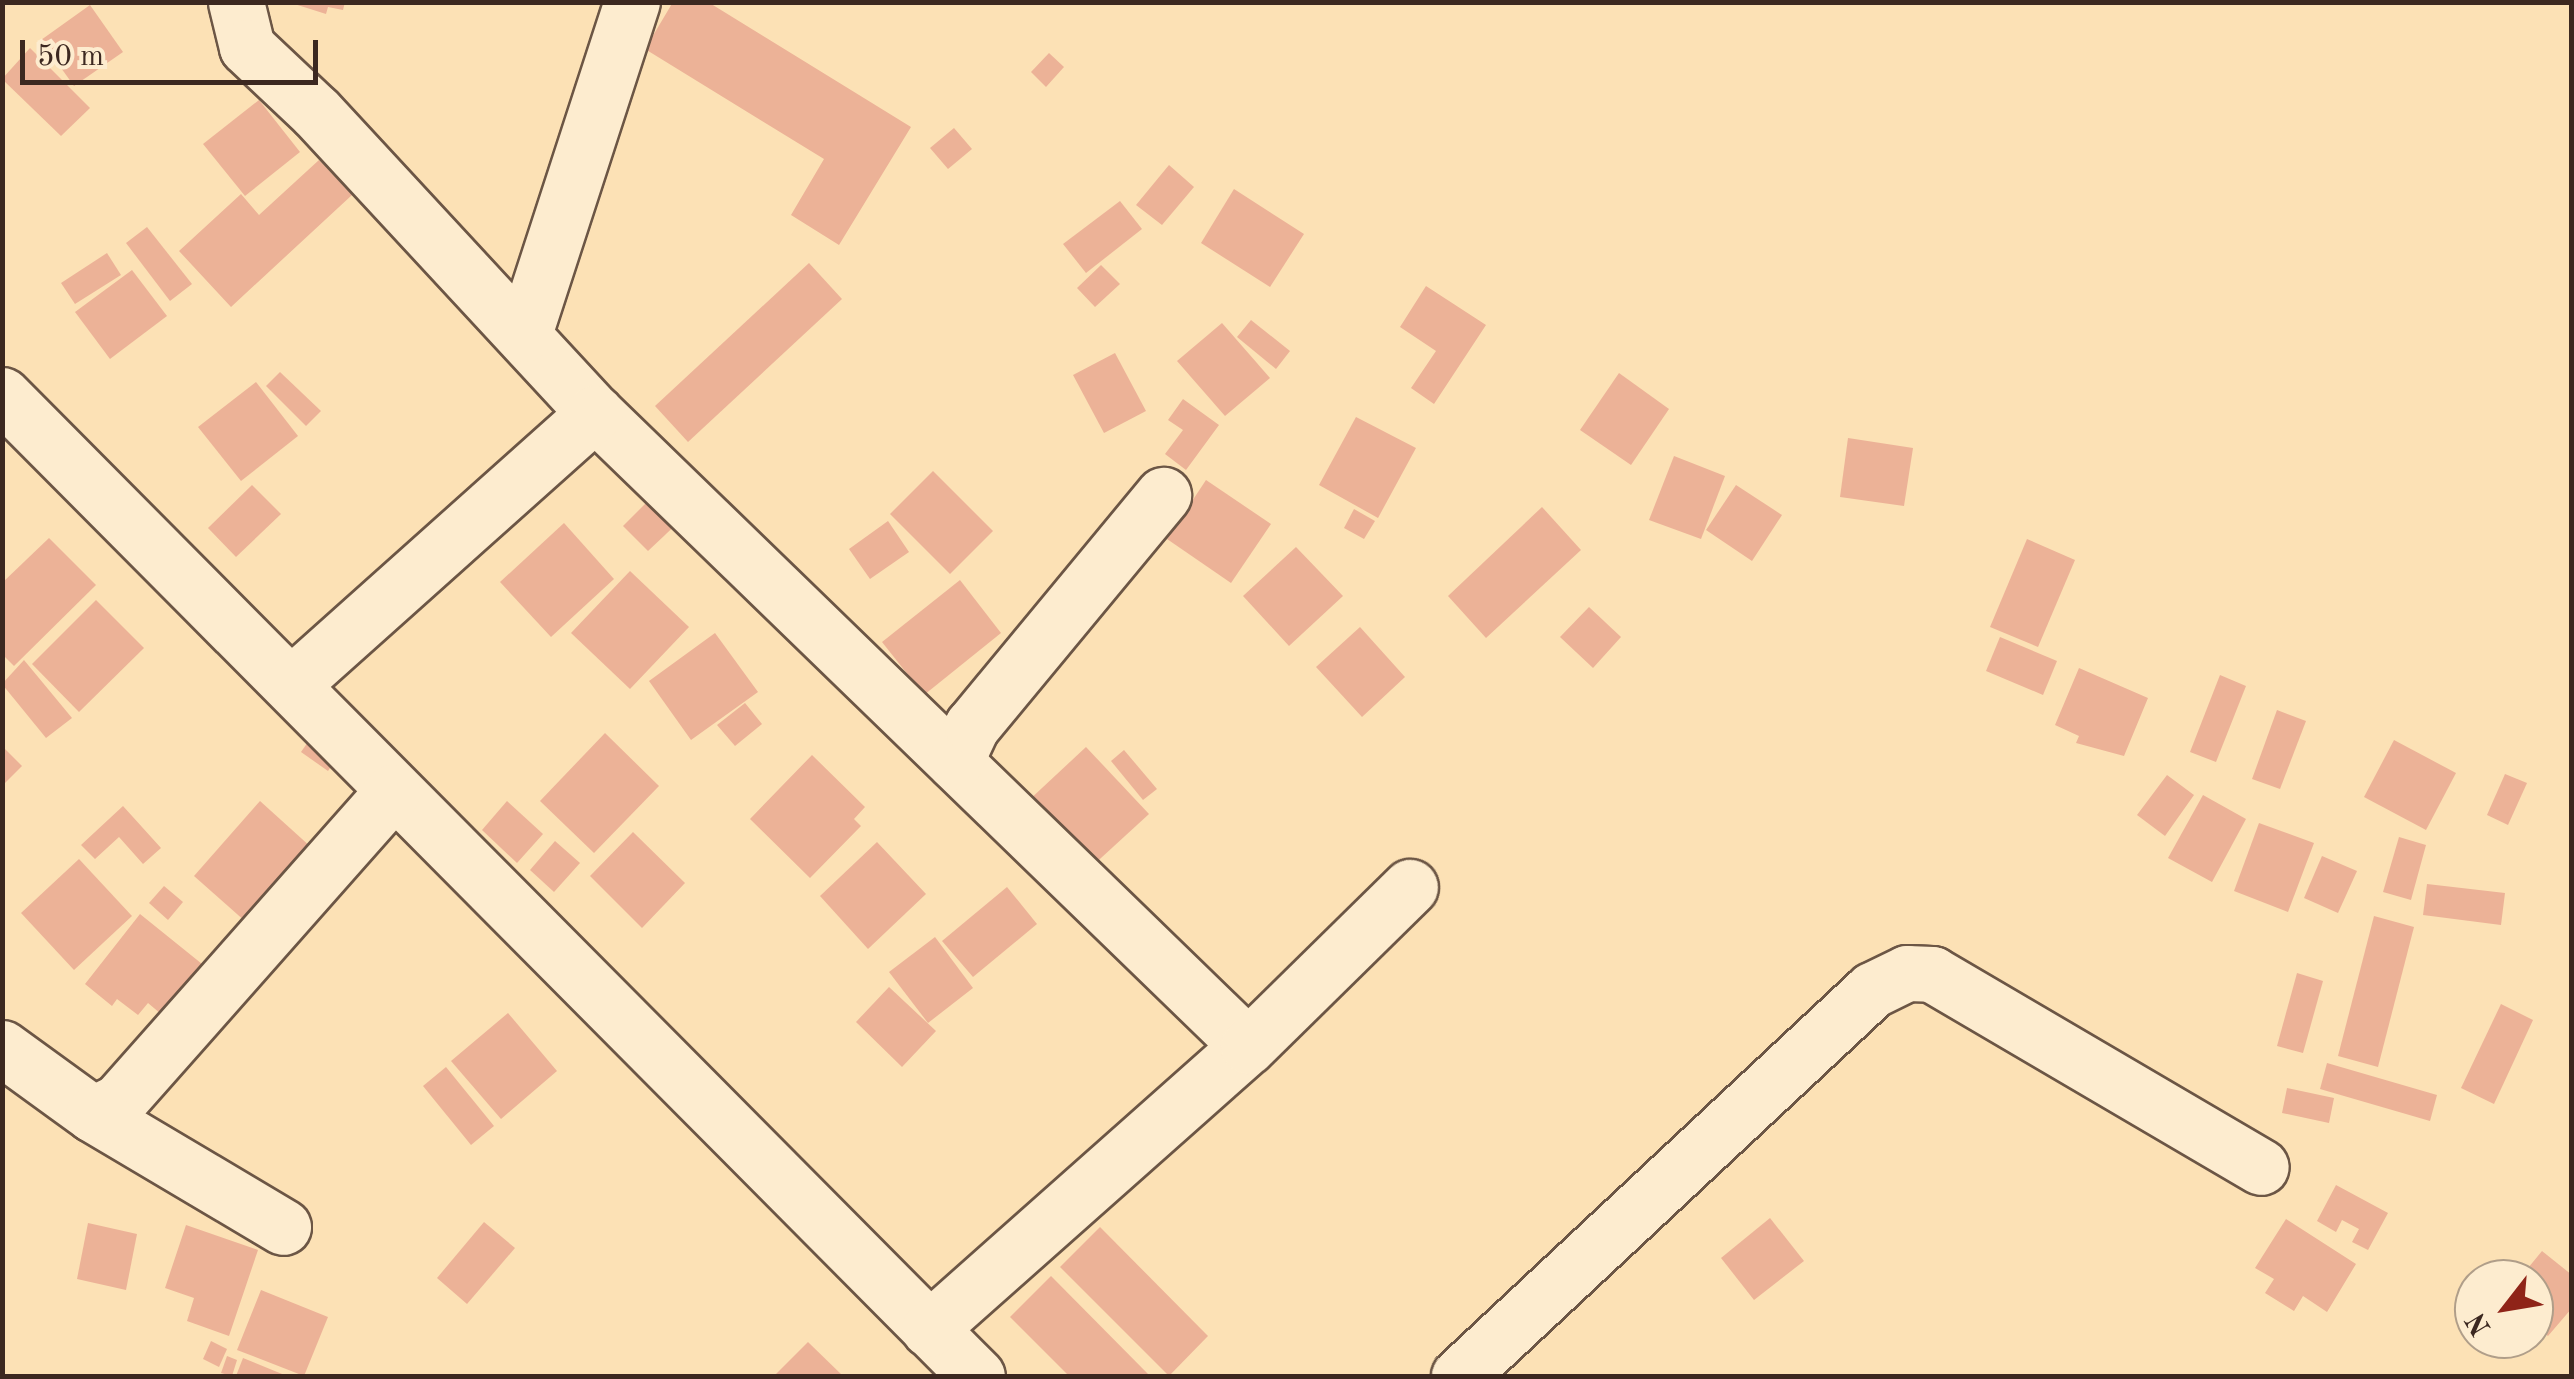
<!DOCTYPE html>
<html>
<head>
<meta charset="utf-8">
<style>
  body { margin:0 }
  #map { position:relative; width:2574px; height:1379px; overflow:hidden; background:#fce1b5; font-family:"Old Standard TT",serif }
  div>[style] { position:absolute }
  .building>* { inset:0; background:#ecb297 }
  .roads { filter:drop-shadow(2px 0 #6c5645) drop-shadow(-2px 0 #6c5645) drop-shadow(0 2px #6c5645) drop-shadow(0 -2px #6c5645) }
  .minor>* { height:55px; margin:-27.5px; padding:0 27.5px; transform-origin:27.5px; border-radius:27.5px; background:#fdeccf }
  span { translate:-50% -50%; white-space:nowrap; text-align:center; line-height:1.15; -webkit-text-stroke:8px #fdeccf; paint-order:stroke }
  .frame { position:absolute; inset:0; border:5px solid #3c2820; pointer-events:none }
  .north { position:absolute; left:2454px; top:1259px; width:100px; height:100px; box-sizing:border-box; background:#fdeccf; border:2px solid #b09e89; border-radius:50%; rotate:239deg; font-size:28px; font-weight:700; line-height:40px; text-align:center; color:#3c2820 }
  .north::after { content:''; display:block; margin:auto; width:35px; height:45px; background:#8f2418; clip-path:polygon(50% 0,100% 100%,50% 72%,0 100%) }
  .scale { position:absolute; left:20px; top:40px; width:298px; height:45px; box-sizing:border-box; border:5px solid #3c2820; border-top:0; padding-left:12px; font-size:30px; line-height:35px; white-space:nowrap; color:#3c2820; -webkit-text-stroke:8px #fdeccf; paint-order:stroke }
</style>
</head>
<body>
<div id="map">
  <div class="building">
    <i style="clip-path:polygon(288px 2px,345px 2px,343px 10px,328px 7px,326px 14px)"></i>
    <i style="clip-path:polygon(673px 2px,708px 2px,911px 127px,839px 245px,791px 215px,824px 159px,645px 49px)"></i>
    <i style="clip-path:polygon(90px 5px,123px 52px,74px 86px,41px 40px)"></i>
    <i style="clip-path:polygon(30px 48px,90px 108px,61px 136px,2px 79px)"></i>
    <i style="clip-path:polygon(1049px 53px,1064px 67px,1046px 87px,1031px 72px)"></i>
    <i style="clip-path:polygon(259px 100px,300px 152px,245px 196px,203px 144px)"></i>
    <i style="clip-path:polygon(954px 128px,972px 149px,948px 169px,930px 148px)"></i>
    <i style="clip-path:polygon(319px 160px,352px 195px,231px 307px,179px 251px,241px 194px,259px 215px)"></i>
    <i style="clip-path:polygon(1169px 165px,1194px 187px,1162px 225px,1136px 205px)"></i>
    <i style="clip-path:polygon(1234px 189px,1304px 234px,1270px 287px,1201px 243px)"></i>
    <i style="clip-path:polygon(1120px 201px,1142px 229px,1086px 273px,1063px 244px)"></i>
    <i style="clip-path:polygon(147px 227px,192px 284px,170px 301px,126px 243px)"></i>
    <i style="clip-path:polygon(107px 253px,121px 275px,75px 304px,61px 283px)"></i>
    <i style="clip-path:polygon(809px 263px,842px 299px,688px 442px,655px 406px)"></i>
    <i style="clip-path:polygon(1101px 265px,1120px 284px,1095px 307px,1077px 288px)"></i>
    <i style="clip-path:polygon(132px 270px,167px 316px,110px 359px,75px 312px)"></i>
    <i style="clip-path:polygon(1426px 286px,1486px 325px,1434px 404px,1411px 388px,1436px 351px,1400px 327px)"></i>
    <i style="clip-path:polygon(1251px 320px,1290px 351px,1276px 369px,1237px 337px)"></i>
    <i style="clip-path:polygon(1222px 323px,1270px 378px,1225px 416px,1177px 361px)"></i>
    <i style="clip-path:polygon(1115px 353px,1146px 411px,1104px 433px,1073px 375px)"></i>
    <i style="clip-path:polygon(280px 372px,321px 411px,306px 426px,266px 386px)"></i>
    <i style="clip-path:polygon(1619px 373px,1669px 409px,1631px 465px,1580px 430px)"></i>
    <i style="clip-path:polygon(256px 382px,298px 436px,241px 481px,198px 427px)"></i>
    <i style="clip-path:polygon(1183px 399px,1219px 425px,1186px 470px,1165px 454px,1183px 430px,1168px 420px)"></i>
    <i style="clip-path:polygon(1356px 417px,1416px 448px,1378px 518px,1319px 485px)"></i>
    <i style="clip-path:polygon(1848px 438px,1913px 448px,1904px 506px,1840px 497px)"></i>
    <i style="clip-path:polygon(1674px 456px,1725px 476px,1701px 539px,1649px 520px)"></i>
    <i style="clip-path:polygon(933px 471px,993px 531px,950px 574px,890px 514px)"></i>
    <i style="clip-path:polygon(1206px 480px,1271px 524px,1231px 583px,1167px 539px)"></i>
    <i style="clip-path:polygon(252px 485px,281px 514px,236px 557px,208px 528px)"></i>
    <i style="clip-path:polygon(1736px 485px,1782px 515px,1752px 561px,1706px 530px)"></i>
    <i style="clip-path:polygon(657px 492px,683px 518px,648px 551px,623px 526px)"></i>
    <i style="clip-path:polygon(1542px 507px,1581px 550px,1486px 638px,1448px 596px)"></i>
    <i style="clip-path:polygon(1354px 509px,1375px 521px,1364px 539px,1344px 528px)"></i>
    <i style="clip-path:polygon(888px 521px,909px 552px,870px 579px,849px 549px)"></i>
    <i style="clip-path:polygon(564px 523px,614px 579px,551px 637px,500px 582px)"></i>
    <i style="clip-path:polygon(49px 538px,96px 585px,14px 666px,2px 654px,2px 583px)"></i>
    <i style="clip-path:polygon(2027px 539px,2075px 560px,2038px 647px,1990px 627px)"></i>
    <i style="clip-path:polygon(1296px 547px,1343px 596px,1289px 646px,1243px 596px)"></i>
    <i style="clip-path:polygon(630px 571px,689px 627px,630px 689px,571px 633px)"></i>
    <i style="clip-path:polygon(960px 580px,1001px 633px,924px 695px,882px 642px)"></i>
    <i style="clip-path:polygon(96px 600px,144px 648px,79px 712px,32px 664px)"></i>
    <i style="clip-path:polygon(1589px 607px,1621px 637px,1593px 668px,1560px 637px)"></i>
    <i style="clip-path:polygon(1360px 627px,1405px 677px,1362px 717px,1316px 667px)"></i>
    <i style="clip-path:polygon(715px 633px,758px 692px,691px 740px,649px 681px)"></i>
    <i style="clip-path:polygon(2000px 637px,2057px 661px,2043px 695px,1986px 671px)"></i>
    <i style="clip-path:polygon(24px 660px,72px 718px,46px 738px,2px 684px)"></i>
    <i style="clip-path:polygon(2079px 668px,2148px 698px,2124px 756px,2076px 743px,2079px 736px,2055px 725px)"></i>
    <i style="clip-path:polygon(2220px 675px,2246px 686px,2216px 762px,2190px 752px)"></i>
    <i style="clip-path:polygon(745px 703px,762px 724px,735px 746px,717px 725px)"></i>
    <i style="clip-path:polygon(2277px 710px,2306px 721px,2280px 789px,2252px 779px)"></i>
    <i style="clip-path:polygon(317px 729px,344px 748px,328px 771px,301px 752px)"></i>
    <i style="clip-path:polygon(605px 733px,659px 786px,594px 853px,540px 801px)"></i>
    <i style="clip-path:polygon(2394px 740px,2456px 773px,2426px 830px,2364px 797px)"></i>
    <i style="clip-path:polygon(2px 746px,22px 766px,2px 786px)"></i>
    <i style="clip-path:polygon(1086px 747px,1149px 814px,1089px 869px,1027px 802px)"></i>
    <i style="clip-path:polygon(1124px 750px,1157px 789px,1143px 800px,1111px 761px)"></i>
    <i style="clip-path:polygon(812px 755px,865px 807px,854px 819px,861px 826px,810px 878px,750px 819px)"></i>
    <i style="clip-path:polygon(2505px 774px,2527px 783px,2508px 825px,2487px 815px)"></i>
    <i style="clip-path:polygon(2167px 775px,2194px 795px,2165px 836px,2137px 815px)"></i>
    <i style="clip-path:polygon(2203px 795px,2246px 819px,2212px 882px,2168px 858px)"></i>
    <i style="clip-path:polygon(260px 801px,312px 848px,246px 922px,194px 876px)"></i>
    <i style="clip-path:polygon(507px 801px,543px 834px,517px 863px,482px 830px)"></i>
    <i style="clip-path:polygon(123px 806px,161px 848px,143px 864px,119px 837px,95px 859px,81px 845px)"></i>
    <i style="clip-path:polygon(2259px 823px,2314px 843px,2288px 912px,2234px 891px)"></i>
    <i style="clip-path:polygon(633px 832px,685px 883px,642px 928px,590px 876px)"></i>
    <i style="clip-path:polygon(2399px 837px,2426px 845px,2411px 900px,2383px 892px)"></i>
    <i style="clip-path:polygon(555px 841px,580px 863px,554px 892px,530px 870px)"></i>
    <i style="clip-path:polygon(877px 842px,926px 894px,868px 949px,820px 896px)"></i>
    <i style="clip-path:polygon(2322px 856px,2357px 871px,2338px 913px,2304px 898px)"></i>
    <i style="clip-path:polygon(79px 859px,132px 916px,74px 970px,21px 913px)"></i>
    <i style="clip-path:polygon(2427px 884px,2505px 893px,2501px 925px,2423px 915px)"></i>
    <i style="clip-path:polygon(164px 886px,183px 902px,168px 920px,149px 903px)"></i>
    <i style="clip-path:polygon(1007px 887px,1037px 924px,973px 977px,942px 941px)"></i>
    <i style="clip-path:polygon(140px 914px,207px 968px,167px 1019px,148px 1003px,138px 1015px,117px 999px,112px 1006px,85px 984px)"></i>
    <i style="clip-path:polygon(2374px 916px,2414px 927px,2378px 1067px,2338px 1056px)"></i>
    <i style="clip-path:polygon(935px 937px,973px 988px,928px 1023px,889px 972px)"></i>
    <i style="clip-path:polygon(2297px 973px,2323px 981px,2303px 1053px,2277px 1046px)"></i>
    <i style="clip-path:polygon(889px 987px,936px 1031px,902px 1067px,856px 1022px)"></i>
    <i style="clip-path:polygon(2501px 1004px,2533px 1020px,2494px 1104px,2461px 1088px)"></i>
    <i style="clip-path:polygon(508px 1013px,557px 1071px,501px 1119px,451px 1061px)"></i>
    <i style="clip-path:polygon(2327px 1063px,2437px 1095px,2430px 1121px,2320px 1089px)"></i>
    <i style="clip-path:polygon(446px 1067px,494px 1126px,471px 1145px,423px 1086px)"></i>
    <i style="clip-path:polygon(2287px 1088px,2334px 1098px,2329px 1123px,2282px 1113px)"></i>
    <i style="clip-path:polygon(2336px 1185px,2388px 1213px,2368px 1250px,2352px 1242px,2359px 1229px,2342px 1220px,2336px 1232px,2317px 1221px)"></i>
    <i style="clip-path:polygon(1770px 1218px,1804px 1261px,1754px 1300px,1721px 1258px)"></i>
    <i style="clip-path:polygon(2286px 1219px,2356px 1264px,2327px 1312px,2303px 1296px,2294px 1311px,2265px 1293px,2274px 1279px,2255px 1268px)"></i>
    <i style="clip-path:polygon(484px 1222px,515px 1248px,467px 1304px,437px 1278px)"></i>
    <i style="clip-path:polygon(88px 1223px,137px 1234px,126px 1290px,77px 1279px)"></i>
    <i style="clip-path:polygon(186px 1225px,258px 1250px,229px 1336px,187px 1321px,194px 1298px,165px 1288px)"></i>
    <i style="clip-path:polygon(1100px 1227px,1208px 1336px,1169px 1376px,1060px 1267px)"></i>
    <i style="clip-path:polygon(2542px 1251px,2572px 1275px,2572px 1308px,2548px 1336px,2534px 1325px,2534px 1279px,2519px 1279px)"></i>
    <i style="clip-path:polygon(1051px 1276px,1150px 1376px,1069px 1376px,1010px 1317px)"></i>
    <i style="clip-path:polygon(261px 1290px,328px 1317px,304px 1376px,237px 1350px)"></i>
    <i style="clip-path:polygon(211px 1341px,227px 1349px,219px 1367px,203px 1359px)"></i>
    <i style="clip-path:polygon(808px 1342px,843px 1376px,774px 1376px)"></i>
    <i style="clip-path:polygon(227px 1356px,237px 1360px,232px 1376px,221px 1373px)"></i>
    <i style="clip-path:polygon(243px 1358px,287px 1376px,236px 1376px)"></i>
  </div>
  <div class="roads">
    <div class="minor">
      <i style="left:236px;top:2px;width:46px;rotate:76.3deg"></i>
      <i style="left:247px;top:47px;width:95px;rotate:43.3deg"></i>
      <i style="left:316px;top:112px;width:410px;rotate:47.2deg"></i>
      <i style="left:595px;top:413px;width:909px;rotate:44.11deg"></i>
      <i style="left:524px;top:334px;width:349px;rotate:-72deg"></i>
      <i style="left:2px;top:395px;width:1383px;rotate:45.18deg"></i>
      <i style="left:294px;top:682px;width:404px;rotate:-41.8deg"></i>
      <i style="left:955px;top:762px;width:40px;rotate:-65deg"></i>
      <i style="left:972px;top:726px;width:300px;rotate:-50.4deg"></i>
      <i style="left:2px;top:1048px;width:112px;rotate:36deg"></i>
      <i style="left:93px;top:1114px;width:28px;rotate:-26deg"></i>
      <i style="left:118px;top:1102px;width:414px;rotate:-48.5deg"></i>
      <i style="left:93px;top:1114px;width:221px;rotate:30.7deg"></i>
      <i style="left:929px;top:1329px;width:426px;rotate:-41.6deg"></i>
      <i style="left:1248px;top:1046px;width:227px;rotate:-44.5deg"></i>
      <i style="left:1459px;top:1376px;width:565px;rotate:-43.06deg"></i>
      <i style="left:1872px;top:990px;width:39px;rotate:-26deg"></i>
      <i style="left:1907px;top:973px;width:25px;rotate:2deg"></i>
      <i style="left:1932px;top:974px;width:381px;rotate:30.4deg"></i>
    </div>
  </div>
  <div class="frame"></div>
  <div class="north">N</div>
  <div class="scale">50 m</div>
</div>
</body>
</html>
